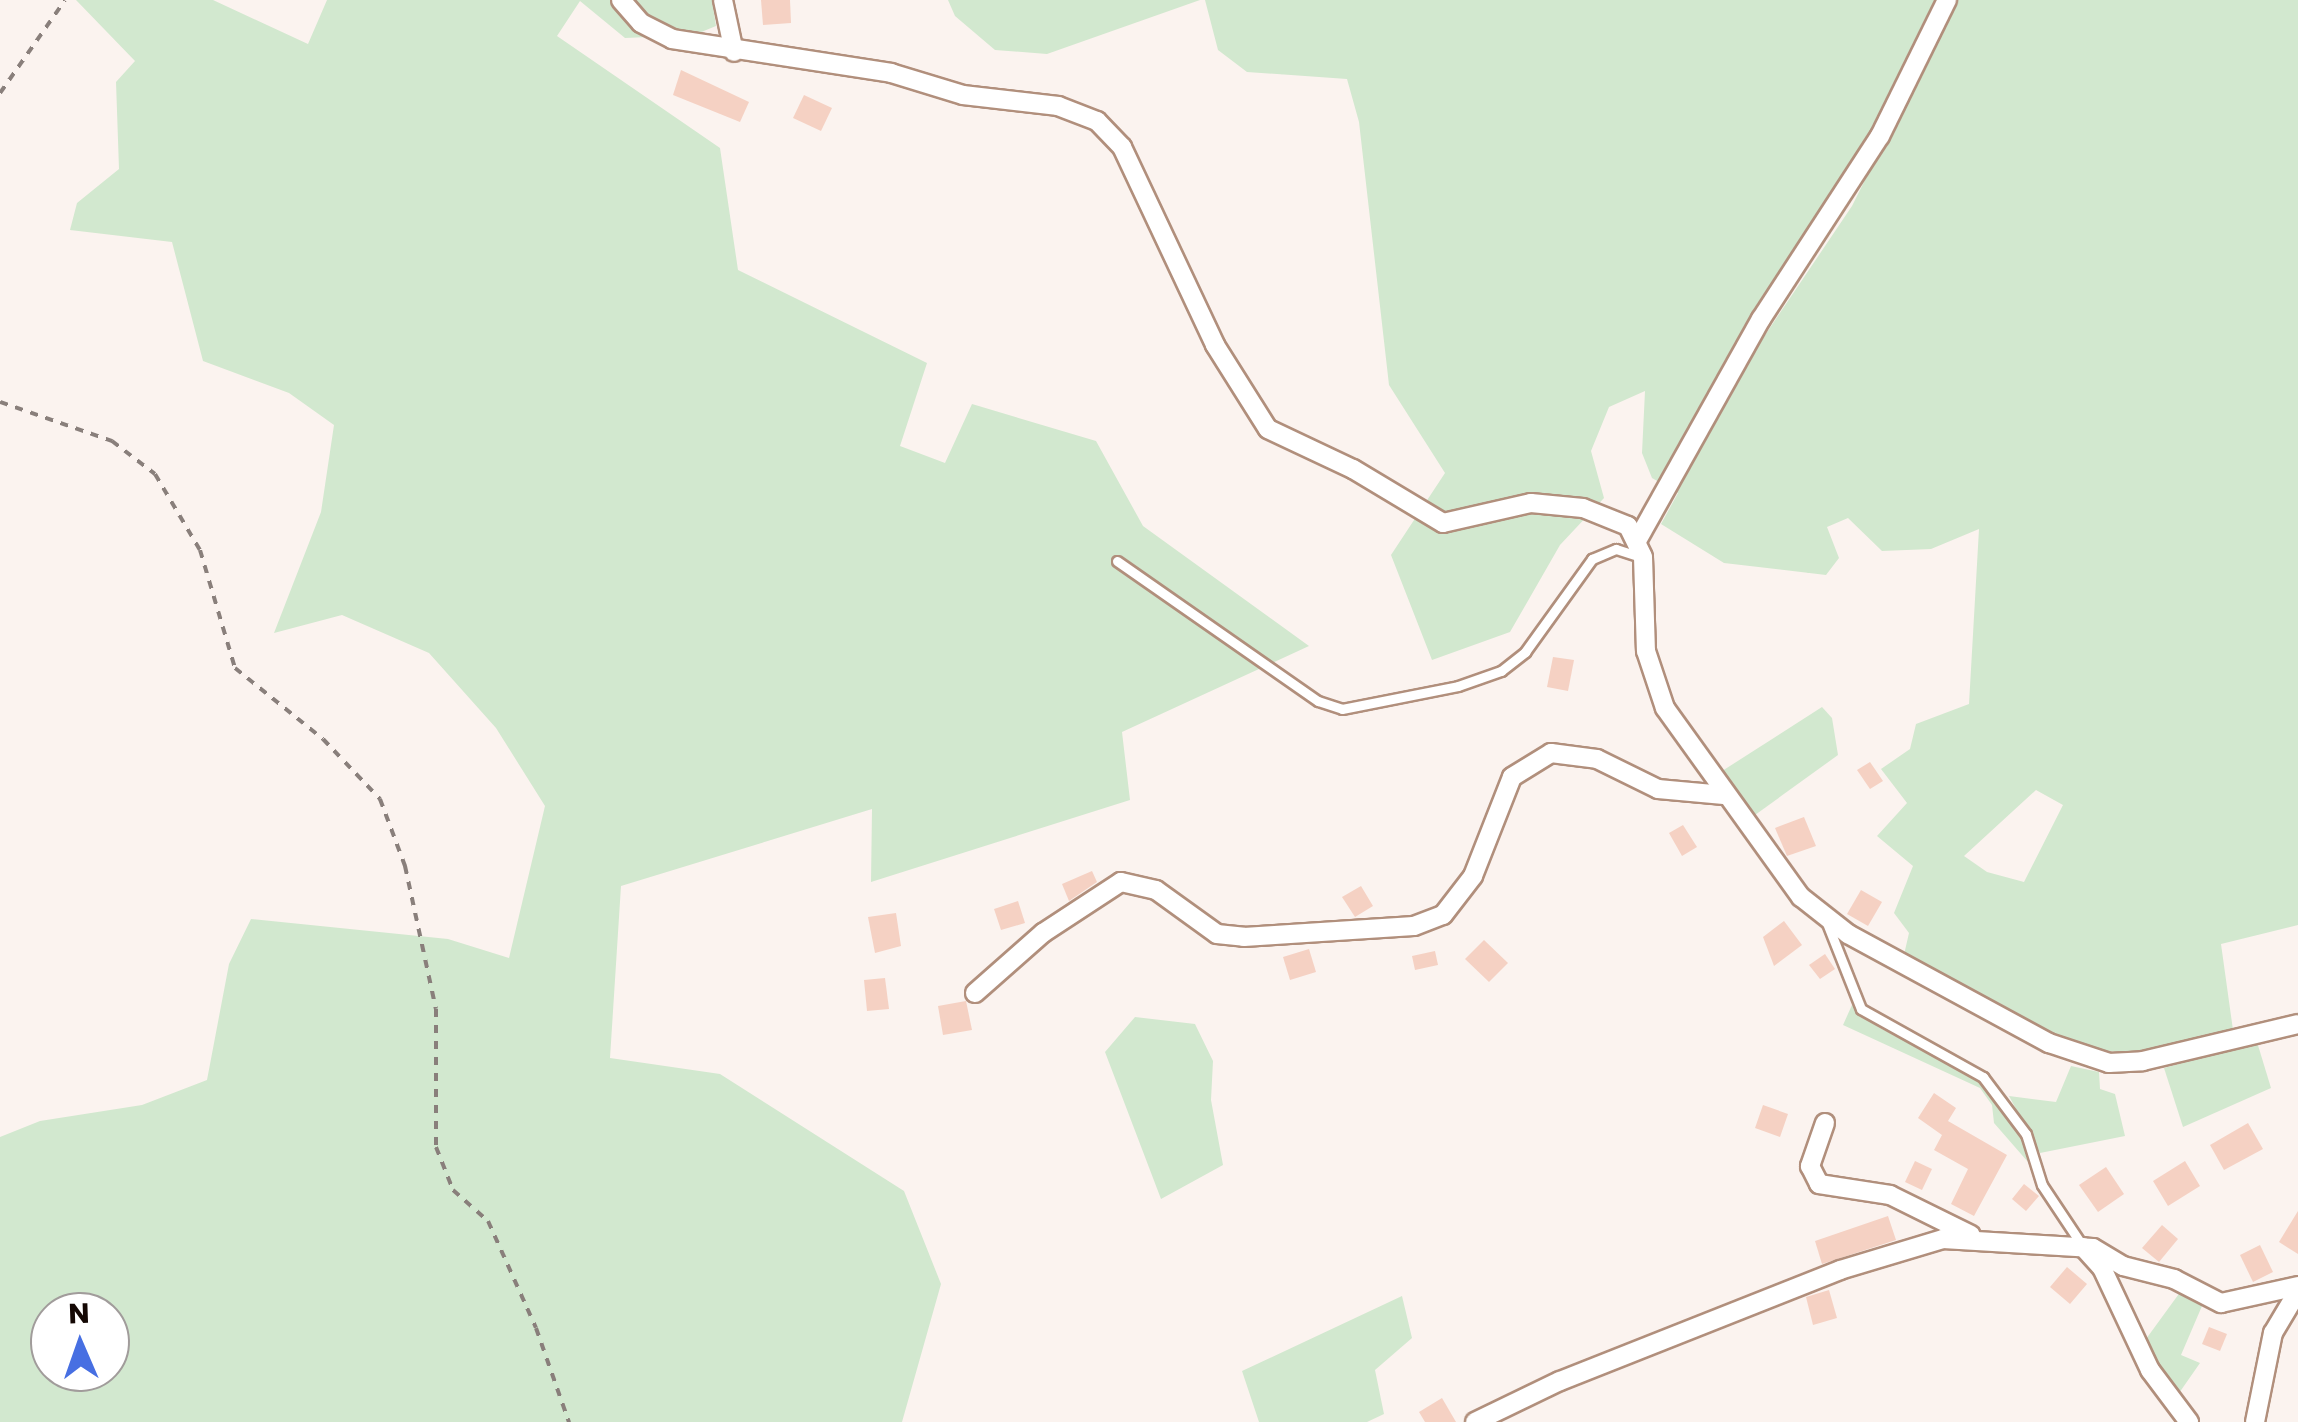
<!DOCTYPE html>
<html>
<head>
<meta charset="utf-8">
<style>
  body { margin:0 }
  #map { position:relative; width:2298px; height:1422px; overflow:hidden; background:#fbf3ef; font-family:Poppins,sans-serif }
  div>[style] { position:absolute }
  .green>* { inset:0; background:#d2e8cf }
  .building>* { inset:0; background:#f5d1c3 }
  .path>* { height:4px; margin-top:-2px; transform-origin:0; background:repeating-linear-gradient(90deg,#897f7b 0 8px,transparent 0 16px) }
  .roads { filter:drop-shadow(2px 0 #b18f7c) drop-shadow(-2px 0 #b18f7c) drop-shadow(0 2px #b18f7c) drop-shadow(0 -2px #b18f7c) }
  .service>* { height:9px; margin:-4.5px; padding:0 4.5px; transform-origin:4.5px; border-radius:4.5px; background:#fff }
  .minor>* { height:18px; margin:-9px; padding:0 9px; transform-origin:9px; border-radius:9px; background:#fff }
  span { translate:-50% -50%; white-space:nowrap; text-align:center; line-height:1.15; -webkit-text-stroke:8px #fff; paint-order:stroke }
  .north { position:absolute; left:30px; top:1292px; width:100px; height:100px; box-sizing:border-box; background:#fff; border:2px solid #a19c9b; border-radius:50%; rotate:358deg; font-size:28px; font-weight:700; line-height:40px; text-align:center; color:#140804 }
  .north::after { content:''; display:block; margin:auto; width:35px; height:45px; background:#476fe2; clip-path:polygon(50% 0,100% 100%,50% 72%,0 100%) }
</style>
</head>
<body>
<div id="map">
  <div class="green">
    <i style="clip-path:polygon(evenodd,76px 0,213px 0,308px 44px,327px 0,712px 0,716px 26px,694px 35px,625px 38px,580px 1px,557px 36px,720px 148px,738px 270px,927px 363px,900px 446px,945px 463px,972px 404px,1096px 441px,1143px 526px,1309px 646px,1122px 732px,1130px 800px,871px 882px,872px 809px,621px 886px,610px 1058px,720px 1074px,904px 1191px,941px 1284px,902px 1422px,0 1422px,0 1137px,40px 1121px,142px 1105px,207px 1080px,229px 964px,251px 919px,448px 939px,509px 958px,545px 806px,496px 728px,429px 653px,342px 615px,274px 633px,321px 512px,334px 425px,289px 393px,203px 361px,172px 242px,70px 230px,77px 203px,119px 169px,116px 82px,135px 61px,76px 0,50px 1312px,110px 1312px,110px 1372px,50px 1372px,50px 1312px)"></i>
    <i style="clip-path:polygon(948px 0,1200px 0,1047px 54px,995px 50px,955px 16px)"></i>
    <i style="clip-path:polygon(evenodd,1205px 0,1939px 0,1847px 184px,1740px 336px,1757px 347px,1852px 206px,1955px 0,2298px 0,2298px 925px,2221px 944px,2233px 1030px,2127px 1053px,2107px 1051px,2054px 1037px,2001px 1004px,1903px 959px,1909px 933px,1894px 913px,1913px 866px,1877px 836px,1907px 803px,1881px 769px,1910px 749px,1916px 724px,1969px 704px,1979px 529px,1931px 549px,1882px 551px,1848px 518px,1827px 527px,1839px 558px,1826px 575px,1724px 563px,1661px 524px,1678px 493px,1652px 478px,1642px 453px,1645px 391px,1609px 407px,1591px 451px,1604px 498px,1560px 545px,1510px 632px,1432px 660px,1391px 555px,1445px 473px,1389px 385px,1359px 122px,1347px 79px,1247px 72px,1218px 50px,1205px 0,2036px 790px,2063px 805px,2024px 882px,1987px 872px,1964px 856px,2036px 790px)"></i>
    <i style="clip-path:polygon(1822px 707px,1832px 718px,1838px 755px,1755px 815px,1719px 773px)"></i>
    <i style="clip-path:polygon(1852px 1005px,1878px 1027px,1977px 1079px,2020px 1134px,2028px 1162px,1994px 1123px,1992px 1105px,1980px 1088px,1843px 1025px)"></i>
    <i style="clip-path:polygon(1135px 1017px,1195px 1024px,1213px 1061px,1211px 1100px,1223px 1165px,1161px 1199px,1105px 1052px)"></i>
    <i style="clip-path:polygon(2257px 1042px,2271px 1088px,2183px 1127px,2164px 1068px)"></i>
    <i style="clip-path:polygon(2071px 1066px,2099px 1072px,2100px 1089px,2115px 1094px,2125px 1136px,2040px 1153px,2009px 1096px,2056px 1102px)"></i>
    <i style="clip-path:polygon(2181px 1291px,2202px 1306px,2181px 1355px,2200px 1363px,2177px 1396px,2146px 1339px)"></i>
    <i style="clip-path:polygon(1402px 1296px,1412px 1338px,1375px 1370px,1384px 1414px,1367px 1422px,1259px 1422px,1242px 1371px)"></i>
  </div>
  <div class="building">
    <i style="clip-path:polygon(761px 0,790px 0,791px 23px,763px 25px)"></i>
    <i style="clip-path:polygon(681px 70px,749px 102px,740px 122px,673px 95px)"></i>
    <i style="clip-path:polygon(804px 95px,832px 108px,821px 131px,793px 118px)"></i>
    <i style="clip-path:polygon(1553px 657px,1574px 660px,1568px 691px,1547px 687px)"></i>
    <i style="clip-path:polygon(1870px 762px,1883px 781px,1870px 789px,1857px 770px)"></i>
    <i style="clip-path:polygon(1804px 817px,1816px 846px,1787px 856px,1775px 828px)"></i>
    <i style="clip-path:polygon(1683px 825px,1697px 847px,1682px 856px,1669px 833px)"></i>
    <i style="clip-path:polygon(1092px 871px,1097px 882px,1069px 901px,1062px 884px)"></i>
    <i style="clip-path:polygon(1361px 886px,1373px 906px,1355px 917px,1342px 897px)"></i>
    <i style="clip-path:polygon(1861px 890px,1882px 902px,1868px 926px,1847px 914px)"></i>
    <i style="clip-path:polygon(1018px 901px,1025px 923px,1001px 930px,994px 909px)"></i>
    <i style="clip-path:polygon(896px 913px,901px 946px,875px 953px,868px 917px)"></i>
    <i style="clip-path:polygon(1784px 921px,1802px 945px,1774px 966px,1763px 937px)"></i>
    <i style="clip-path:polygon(1484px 940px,1508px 963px,1489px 982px,1465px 959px)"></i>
    <i style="clip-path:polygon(1309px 949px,1316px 972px,1290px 980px,1283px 957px)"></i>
    <i style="clip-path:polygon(1435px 951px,1438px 965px,1415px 970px,1412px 956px)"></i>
    <i style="clip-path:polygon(1825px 954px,1835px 969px,1820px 979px,1809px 965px)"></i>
    <i style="clip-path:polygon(885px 978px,889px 1009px,867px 1011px,864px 980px)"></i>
    <i style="clip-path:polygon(966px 1001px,972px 1030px,943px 1035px,938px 1006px)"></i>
    <i style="clip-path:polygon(1934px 1093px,1956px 1108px,1948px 1121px,2007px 1155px,1974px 1216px,1951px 1204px,1968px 1169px,1934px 1150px,1942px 1135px,1918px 1118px)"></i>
    <i style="clip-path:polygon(1763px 1105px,1788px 1114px,1780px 1137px,1755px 1128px)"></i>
    <i style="clip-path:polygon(2248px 1123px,2263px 1149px,2224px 1170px,2210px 1145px)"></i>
    <i style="clip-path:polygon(1915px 1161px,1932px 1169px,1922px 1190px,1905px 1182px)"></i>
    <i style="clip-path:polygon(2185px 1161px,2200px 1186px,2168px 1206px,2153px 1181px)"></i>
    <i style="clip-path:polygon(2106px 1167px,2124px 1194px,2098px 1212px,2079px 1185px)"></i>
    <i style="clip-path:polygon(2024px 1184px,2039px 1196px,2026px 1211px,2012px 1199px)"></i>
    <i style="clip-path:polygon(2298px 1211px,2298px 1254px,2279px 1242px)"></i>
    <i style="clip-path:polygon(1888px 1216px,1896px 1240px,1822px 1264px,1815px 1241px)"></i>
    <i style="clip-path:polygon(2162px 1225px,2178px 1239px,2159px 1262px,2142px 1248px)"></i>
    <i style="clip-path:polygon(2260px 1245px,2273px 1272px,2253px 1282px,2240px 1255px)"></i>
    <i style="clip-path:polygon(2067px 1267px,2087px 1284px,2070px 1304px,2050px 1287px)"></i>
    <i style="clip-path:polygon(1829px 1290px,1837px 1318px,1813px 1325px,1806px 1297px)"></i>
    <i style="clip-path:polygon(2209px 1327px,2227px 1334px,2220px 1351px,2202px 1344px)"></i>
    <i style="clip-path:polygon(1442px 1398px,1456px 1422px,1425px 1422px,1419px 1412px)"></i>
  </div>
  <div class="path">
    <i style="left:0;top:93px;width:113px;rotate:-55deg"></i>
    <i style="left:0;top:402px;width:119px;rotate:19.2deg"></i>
    <i style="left:112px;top:441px;width:54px;rotate:37.5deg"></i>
    <i style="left:155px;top:474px;width:88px;rotate:59.4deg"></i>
    <i style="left:200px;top:550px;width:123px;rotate:73.5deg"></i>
    <i style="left:235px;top:668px;width:113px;rotate:38.9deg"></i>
    <i style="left:323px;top:739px;width:83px;rotate:46.5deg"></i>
    <i style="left:380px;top:799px;width:72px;rotate:69.5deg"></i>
    <i style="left:405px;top:866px;width:146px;rotate:77.8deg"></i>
    <i style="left:436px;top:1009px;width:138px;rotate:90deg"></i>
    <i style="left:436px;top:1147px;width:46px;rotate:68.4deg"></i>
    <i style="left:453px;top:1190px;width:47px;rotate:41.5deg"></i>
    <i style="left:488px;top:1221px;width:117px;rotate:65.8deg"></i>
    <i style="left:536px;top:1328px;width:100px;rotate:70.7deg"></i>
  </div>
  <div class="roads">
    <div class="service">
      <i style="left:1117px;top:561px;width:245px;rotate:34.9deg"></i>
      <i style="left:1318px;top:701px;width:25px;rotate:18deg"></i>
      <i style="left:1342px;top:709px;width:118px;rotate:-11.2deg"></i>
      <i style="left:1458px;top:686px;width:46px;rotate:-19.2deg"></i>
      <i style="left:1501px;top:671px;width:31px;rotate:-38deg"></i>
      <i style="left:1525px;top:652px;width:115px;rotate:-54.2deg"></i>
      <i style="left:1592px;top:559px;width:26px;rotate:-23deg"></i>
      <i style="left:1616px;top:549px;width:26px;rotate:18deg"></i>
      <i style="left:1827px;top:923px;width:92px;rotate:68.4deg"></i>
      <i style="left:1861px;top:1009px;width:140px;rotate:29.1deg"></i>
      <i style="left:1983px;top:1077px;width:71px;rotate:53deg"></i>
      <i style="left:2026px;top:1134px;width:53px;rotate:72.6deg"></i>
      <i style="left:2042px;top:1185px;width:72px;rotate:56.3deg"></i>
    </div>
    <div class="minor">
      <i style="left:621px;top:0;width:30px;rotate:49deg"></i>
      <i style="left:641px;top:23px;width:35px;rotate:27deg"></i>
      <i style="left:672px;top:39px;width:222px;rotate:8.8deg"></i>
      <i style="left:891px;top:73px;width:75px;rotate:17deg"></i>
      <i style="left:963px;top:95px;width:96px;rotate:6.6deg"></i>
      <i style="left:1058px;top:106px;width:42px;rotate:21deg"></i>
      <i style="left:1097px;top:121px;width:36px;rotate:46deg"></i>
      <i style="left:1122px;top:147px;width:219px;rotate:64.8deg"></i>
      <i style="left:1215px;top:345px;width:99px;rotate:57.8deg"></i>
      <i style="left:1268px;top:429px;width:94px;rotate:25.2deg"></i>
      <i style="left:1353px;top:469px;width:105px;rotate:31deg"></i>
      <i style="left:1443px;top:523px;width:90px;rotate:-12.8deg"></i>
      <i style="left:1531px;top:503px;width:52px;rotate:5.5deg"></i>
      <i style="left:1583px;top:508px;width:48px;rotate:21.8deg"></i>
      <i style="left:1628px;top:526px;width:34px;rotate:64deg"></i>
      <i style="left:1643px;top:557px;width:94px;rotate:88.2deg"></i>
      <i style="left:1646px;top:651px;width:60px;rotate:71.6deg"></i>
      <i style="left:1665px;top:708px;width:233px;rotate:54.3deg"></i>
      <i style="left:1801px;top:897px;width:60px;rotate:38.2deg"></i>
      <i style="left:1848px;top:934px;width:229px;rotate:28.5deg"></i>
      <i style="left:2049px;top:1043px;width:63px;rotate:18.4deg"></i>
      <i style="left:2109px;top:1063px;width:34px;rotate:-3deg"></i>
      <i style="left:2143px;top:1061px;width:159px;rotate:-13.4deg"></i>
      <i style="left:723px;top:0;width:53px;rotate:78.1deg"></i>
      <i style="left:1638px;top:539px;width:252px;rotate:-60.8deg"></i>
      <i style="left:1761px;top:319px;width:218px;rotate:-57deg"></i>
      <i style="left:1880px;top:136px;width:152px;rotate:-63.8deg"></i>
      <i style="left:975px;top:993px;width:91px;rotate:-41.4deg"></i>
      <i style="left:1043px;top:933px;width:93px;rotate:-33.2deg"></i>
      <i style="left:1121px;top:882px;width:36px;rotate:13deg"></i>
      <i style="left:1156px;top:890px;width:75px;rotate:35.8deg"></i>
      <i style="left:1217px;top:934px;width:27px;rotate:6deg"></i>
      <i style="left:1244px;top:937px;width:170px;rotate:-3.7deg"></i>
      <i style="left:1414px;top:926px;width:31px;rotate:-21deg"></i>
      <i style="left:1443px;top:915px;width:49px;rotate:-52.4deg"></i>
      <i style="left:1473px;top:876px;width:106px;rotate:-68.5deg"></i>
      <i style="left:1512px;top:777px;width:46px;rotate:-31.6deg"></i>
      <i style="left:1551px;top:753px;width:46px;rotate:7.4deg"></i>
      <i style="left:1597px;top:759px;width:68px;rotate:26.2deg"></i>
      <i style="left:1658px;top:789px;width:66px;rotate:5.2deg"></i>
      <i style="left:1825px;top:1123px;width:46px;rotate:109.2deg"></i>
      <i style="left:1810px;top:1166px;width:20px;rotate:63deg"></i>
      <i style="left:1819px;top:1184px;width:72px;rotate:8.8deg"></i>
      <i style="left:1890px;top:1195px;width:90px;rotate:26.3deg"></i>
      <i style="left:2083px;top:1247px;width:28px;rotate:48deg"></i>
      <i style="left:2102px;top:1268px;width:113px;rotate:64.8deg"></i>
      <i style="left:2150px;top:1370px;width:65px;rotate:53.1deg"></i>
      <i style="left:1475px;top:1422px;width:94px;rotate:-25.8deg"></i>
      <i style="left:1560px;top:1381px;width:301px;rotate:-21.6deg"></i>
      <i style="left:1840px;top:1270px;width:108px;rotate:-16.8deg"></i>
      <i style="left:1943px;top:1239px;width:150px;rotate:3.4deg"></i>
      <i style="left:2093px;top:1248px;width:35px;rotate:31deg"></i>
      <i style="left:2123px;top:1266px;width:53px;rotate:14.3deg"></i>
      <i style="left:2174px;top:1279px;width:53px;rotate:27.1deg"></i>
      <i style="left:2221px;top:1303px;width:79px;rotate:-12.4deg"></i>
      <i style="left:2255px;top:1422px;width:91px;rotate:-78.6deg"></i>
      <i style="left:2273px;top:1333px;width:49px;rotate:-59.2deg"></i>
    </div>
  </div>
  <div class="north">N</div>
</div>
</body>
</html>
